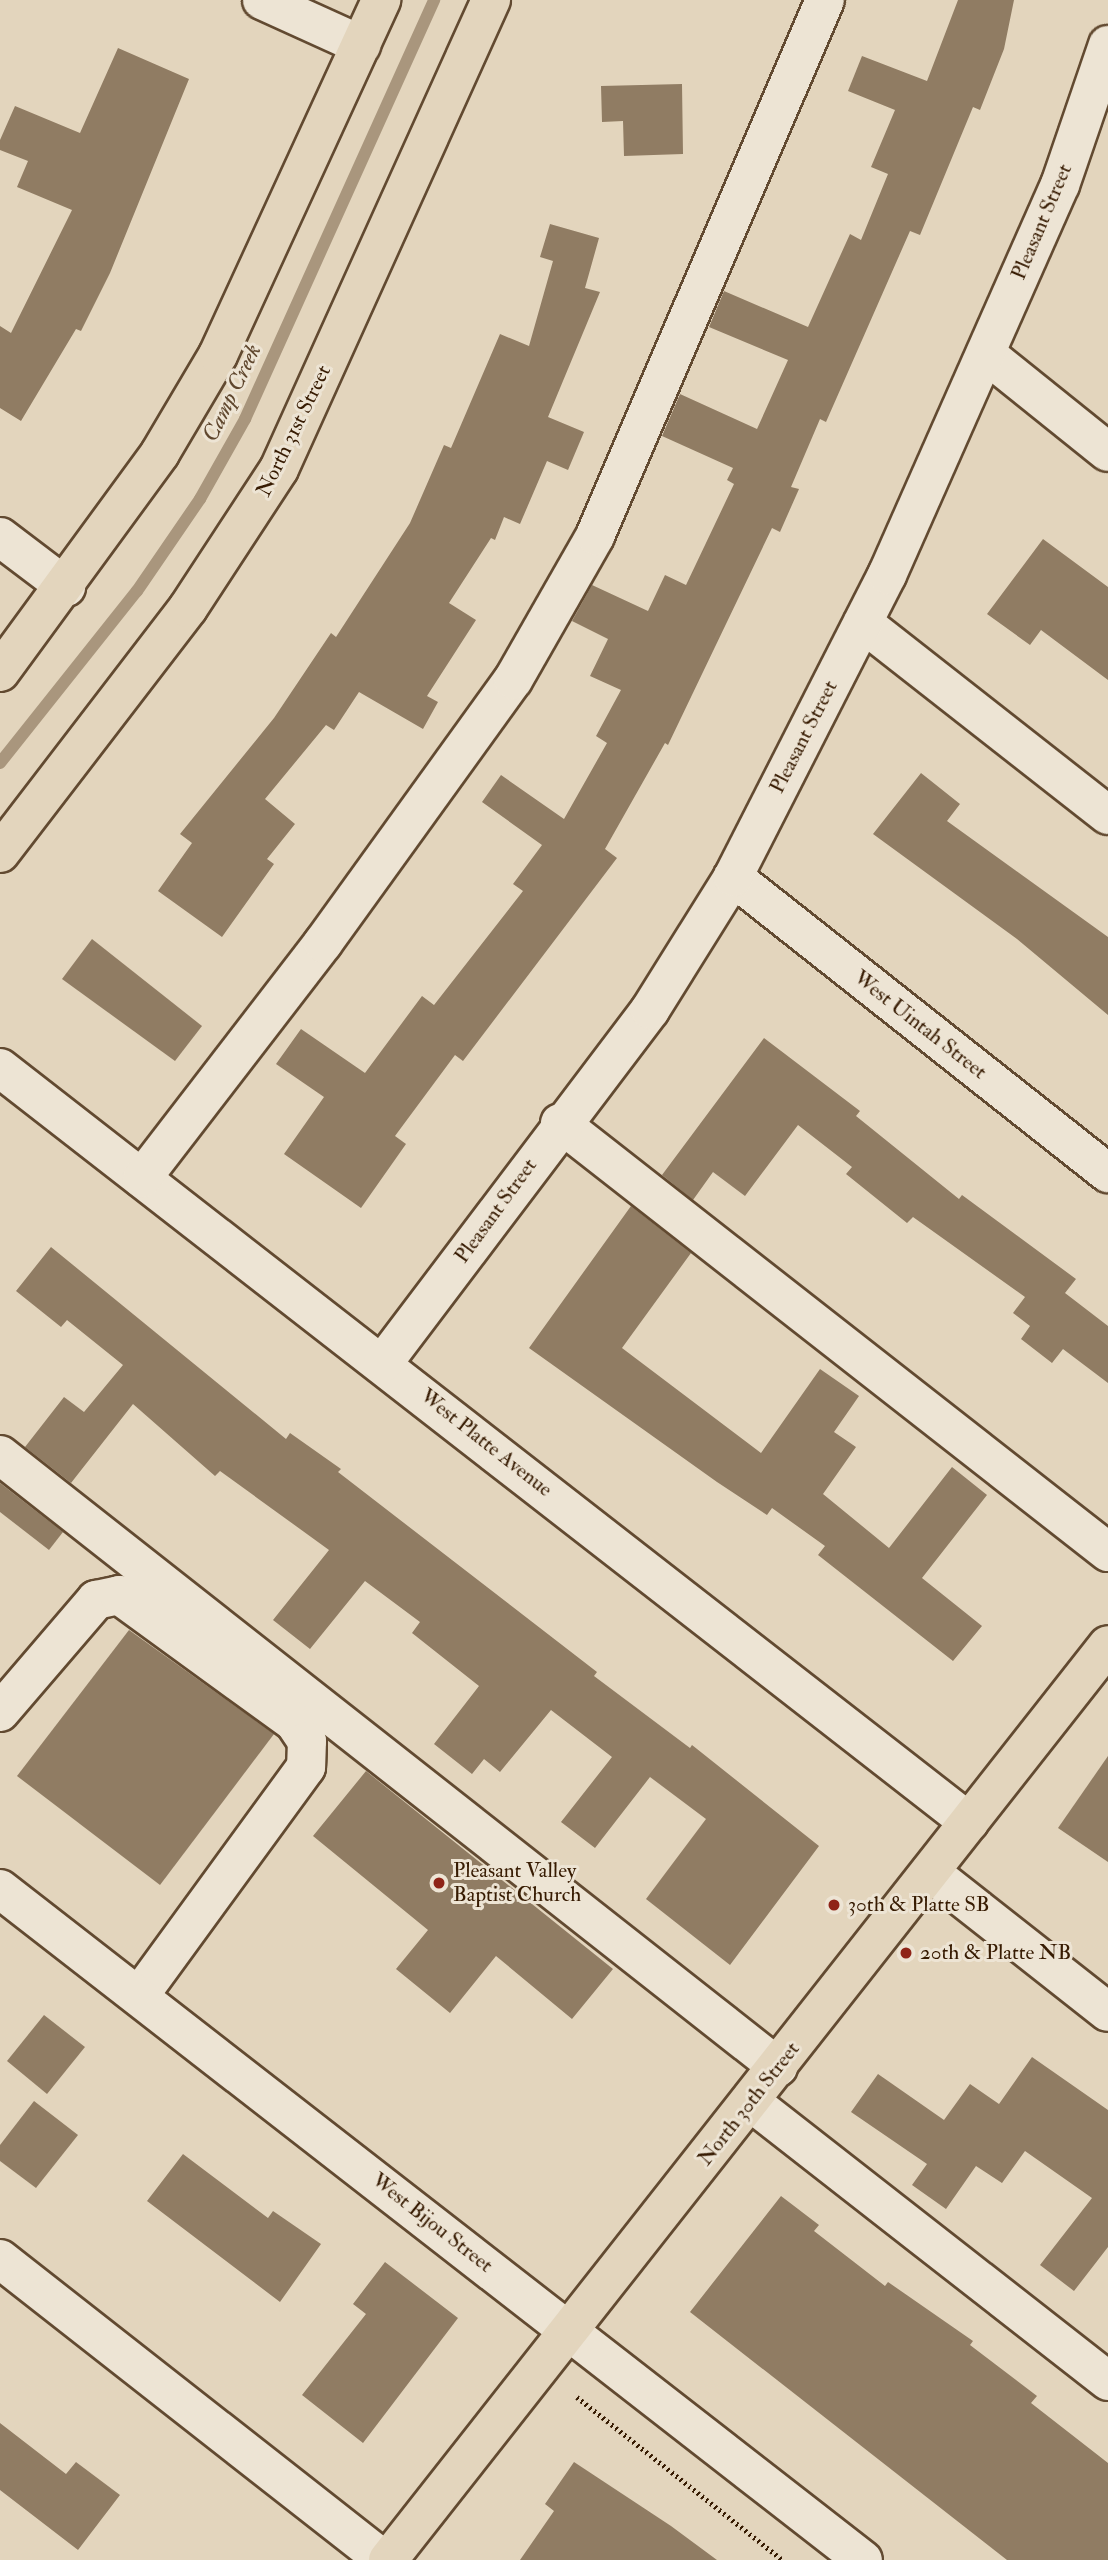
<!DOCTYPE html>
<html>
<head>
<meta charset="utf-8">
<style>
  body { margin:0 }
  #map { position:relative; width:1108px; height:2560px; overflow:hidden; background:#e3d5bd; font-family:"IM FELL Double Pica",serif }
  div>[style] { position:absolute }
  .stream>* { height:12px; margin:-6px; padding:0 6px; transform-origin:6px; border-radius:6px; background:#a9967d }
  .building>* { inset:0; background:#907c63 }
  .path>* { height:4.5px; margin-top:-2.25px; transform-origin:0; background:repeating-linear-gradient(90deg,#371b02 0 2px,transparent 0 5.5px) }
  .roads { filter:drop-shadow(2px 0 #624a31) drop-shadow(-2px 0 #624a31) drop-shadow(0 2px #624a31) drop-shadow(0 -2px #624a31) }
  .minor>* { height:38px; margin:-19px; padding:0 19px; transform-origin:19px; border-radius:19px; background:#ede4d4 }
  .major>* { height:38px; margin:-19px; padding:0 19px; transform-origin:19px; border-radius:19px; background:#e3d5bd }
  .dots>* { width:19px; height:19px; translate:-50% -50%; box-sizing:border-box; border:4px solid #ede4d4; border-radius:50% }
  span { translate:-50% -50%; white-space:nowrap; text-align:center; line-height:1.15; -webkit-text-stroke:6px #ede4d4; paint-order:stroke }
  .street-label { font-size:21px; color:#371b02 }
  .poi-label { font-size:21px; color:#371b02 }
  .left { translate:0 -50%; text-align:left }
  .water-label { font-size:23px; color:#5f462d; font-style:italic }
</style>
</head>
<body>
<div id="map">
  <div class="stream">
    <i style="left:0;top:763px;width:220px;rotate:-51.5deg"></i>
    <i style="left:137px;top:591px;width:112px;rotate:-55.6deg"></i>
    <i style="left:200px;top:499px;width:92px;rotate:-60.6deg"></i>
    <i style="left:245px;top:419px;width:460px;rotate:-65.7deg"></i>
  </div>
  <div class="building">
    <i style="clip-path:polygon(958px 0,1014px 0,1004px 49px,980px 110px,973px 107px,920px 235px,910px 231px,826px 422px,820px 419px,791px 487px,799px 489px,780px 532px,772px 528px,668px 745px,665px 743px,605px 849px,617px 858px,463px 1061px,455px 1055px,395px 1136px,406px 1144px,361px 1208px,284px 1154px,324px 1097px,276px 1064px,301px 1029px,365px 1073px,422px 996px,434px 1005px,523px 891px,513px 884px,542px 845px,482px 802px,501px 775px,564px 819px,607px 743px,596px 736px,621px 690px,590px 676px,608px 639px,572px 621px,592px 585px,648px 611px,665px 575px,686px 585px,734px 484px,727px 480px,733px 468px,662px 436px,680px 394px,757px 429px,788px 360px,709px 327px,724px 291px,808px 327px,850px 234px,861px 240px,888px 174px,871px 167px,895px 110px,848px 91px,862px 56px,927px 81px)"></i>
    <i style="clip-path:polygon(118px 48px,189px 79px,110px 273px,81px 331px,76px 329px,21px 421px,0 408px,0 326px,11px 333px,72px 210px,17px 187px,28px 161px,0 150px,0 140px,15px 106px,80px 133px)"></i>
    <i style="clip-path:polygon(682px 84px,683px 154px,624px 156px,623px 121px,602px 122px,601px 86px)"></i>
    <i style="clip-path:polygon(550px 224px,599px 238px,585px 288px,600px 292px,548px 417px,584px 432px,568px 470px,547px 461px,520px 524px,504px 517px,495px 540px,491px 538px,449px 603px,476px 620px,427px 696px,438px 702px,423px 729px,359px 692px,334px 730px,326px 725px,265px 799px,295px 824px,267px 859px,274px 864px,222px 937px,158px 891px,192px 843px,180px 834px,274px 718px,331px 633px,336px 637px,410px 523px,444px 445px,451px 448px,500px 334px,529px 346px,553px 261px,540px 257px)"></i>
    <i style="clip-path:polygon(1043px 539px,1108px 587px,1108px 680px,1041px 630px,1030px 645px,987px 614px)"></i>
    <i style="clip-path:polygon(921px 773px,960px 804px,947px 821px,1108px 937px,1108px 1015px,1017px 939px,873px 834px)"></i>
    <i style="clip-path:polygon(92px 939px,202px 1026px,175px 1061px,62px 979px)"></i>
    <i style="clip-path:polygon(764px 1038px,860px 1111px,856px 1116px,959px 1199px,962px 1195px,1076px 1279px,1065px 1293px,1108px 1326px,1108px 1383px,1063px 1349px,1052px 1363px,1021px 1339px,1030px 1326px,1013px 1313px,1025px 1297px,913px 1217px,907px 1223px,846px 1174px,852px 1167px,798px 1125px,745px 1196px,713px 1172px,693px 1200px,662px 1175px)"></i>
    <i style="clip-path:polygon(631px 1206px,691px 1253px,622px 1348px,761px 1453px,820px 1369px,859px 1396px,834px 1432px,856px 1447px,823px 1494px,889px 1548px,952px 1467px,987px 1495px,922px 1578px,982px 1626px,953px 1661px,818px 1555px,825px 1546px,772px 1508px,767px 1515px,717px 1482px,529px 1348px)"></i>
    <i style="clip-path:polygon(51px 1247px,286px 1439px,290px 1433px,341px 1469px,338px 1472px,597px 1672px,594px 1676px,690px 1748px,692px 1745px,819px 1846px,730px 1965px,646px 1899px,706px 1819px,650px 1777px,595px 1848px,561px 1822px,612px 1757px,551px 1710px,500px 1772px,484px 1759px,472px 1774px,434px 1744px,479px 1686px,412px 1633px,420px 1622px,365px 1581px,310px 1649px,273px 1620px,329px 1550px,220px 1471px,215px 1476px,133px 1404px,71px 1483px,25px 1447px,64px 1397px,84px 1412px,123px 1365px,67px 1320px,61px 1327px,16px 1291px)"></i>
    <i style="clip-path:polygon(0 1483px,63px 1532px,49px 1550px,0 1512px)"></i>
    <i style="clip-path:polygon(129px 1630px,274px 1734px,160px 1885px,17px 1776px)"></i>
    <i style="clip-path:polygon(1108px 1756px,1108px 1862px,1058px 1828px)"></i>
    <i style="clip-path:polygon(366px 1771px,613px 1969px,572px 2019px,496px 1956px,450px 2013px,396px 1969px,428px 1930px,313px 1836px)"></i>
    <i style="clip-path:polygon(44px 2015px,85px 2047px,47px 2094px,7px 2061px)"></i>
    <i style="clip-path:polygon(1032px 2057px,1108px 2110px,1108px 2247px,1074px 2291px,1040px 2265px,1092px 2198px,1025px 2151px,1002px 2183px,976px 2166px,946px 2209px,912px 2185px,927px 2164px,851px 2112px,878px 2074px,944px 2120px,970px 2084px,999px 2104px)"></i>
    <i style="clip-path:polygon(34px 2101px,78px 2135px,36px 2188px,0 2161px,0 2145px)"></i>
    <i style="clip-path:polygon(183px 2154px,268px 2218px,273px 2211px,321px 2244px,280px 2302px,147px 2201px)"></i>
    <i style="clip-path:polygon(781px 2196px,819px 2225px,814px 2231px,885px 2286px,888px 2282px,973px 2341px,970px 2345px,1037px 2396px,1031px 2403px,1108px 2463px,1108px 2560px,1007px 2560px,690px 2312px)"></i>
    <i style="clip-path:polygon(385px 2262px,458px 2318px,363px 2443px,302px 2395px,366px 2314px,353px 2304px)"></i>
    <i style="clip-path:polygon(0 2423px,66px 2474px,76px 2462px,120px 2495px,78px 2550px,0 2490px)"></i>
    <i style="clip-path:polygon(574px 2462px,671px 2526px,717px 2560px,520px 2560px,554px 2511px,545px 2504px)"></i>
  </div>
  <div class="path">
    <i style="left:577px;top:2397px;width:263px;rotate:38.4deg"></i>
  </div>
  <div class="roads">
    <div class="minor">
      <i style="left:262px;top:0;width:109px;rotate:24.4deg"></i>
      <i style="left:986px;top:354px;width:156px;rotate:38.8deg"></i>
      <i style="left:0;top:537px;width:83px;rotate:37.1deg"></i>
      <i style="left:863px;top:623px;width:311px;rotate:38.1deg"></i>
      <i style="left:733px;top:877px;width:478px;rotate:38.3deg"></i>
      <i style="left:0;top:1068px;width:1228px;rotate:37.89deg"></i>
      <i style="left:560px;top:1123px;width:696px;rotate:38.06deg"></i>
      <i style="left:142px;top:1178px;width:297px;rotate:-52.4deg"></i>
      <i style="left:323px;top:943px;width:324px;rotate:-54.2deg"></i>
      <i style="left:513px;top:680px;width:166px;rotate:-60.3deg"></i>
      <i style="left:595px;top:536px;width:583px;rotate:-66.78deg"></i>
      <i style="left:383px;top:1363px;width:443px;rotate:-52.9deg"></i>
      <i style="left:650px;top:1010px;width:157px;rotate:-58deg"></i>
      <i style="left:733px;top:877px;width:339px;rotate:-63deg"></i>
      <i style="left:887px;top:575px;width:427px;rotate:-66.1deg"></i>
      <i style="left:1060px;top:185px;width:148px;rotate:-71.1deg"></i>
      <i style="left:0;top:1455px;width:990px;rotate:38.19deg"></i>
      <i style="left:0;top:1712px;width:148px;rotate:-49.4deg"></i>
      <i style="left:96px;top:1600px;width:24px;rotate:-12deg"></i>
      <i style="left:119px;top:1595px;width:216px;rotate:36deg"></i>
      <i style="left:294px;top:1722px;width:23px;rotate:56deg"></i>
      <i style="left:307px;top:1741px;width:26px;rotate:92deg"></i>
      <i style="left:306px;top:1767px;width:283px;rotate:126.1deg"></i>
      <i style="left:930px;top:1872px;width:226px;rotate:38.2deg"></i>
      <i style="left:0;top:1889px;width:1093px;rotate:37.87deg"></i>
      <i style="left:751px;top:2102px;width:453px;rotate:38deg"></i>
      <i style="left:0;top:2259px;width:488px;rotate:38.1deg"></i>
    </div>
    <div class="major">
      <i style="left:0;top:672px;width:271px;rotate:-53.8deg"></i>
      <i style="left:160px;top:453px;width:114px;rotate:-59.4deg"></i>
      <i style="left:218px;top:355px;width:391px;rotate:-65.3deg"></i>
      <i style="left:0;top:853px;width:309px;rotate:-52.5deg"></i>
      <i style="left:188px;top:608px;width:166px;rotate:-56.8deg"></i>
      <i style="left:279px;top:469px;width:515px;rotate:-65.68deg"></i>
      <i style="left:388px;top:2560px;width:1164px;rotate:-51.8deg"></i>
    </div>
  </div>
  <div class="dots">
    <i style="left:439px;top:1883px;background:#8f2418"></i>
    <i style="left:834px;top:1905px;background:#8f2418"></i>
    <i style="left:906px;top:1953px;background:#8f2418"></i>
  </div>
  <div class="street-label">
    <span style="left:1042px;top:222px;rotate:-67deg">Pleasant Street</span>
    <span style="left:294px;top:431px;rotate:-64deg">North 31st Street</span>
    <span style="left:804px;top:737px;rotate:-63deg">Pleasant Street</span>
    <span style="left:920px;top:1025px;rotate:38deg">West Uintah Street</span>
    <span style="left:496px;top:1211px;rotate:-54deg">Pleasant Street</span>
    <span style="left:486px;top:1443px;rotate:38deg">West Platte Avenue</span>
    <span style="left:749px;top:2104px;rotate:-52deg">North 30th Street</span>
    <span style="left:432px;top:2223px;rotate:38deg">West Bijou Street</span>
  </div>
  <div class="poi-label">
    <span class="left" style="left:453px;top:1883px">Pleasant Valley<br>Baptist Church</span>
    <span class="left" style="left:848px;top:1905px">30th &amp; Platte SB</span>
    <span class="left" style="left:920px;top:1953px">20th &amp; Platte NB</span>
  </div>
  <div class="water-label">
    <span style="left:232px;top:393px;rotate:-64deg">Camp Creek</span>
  </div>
</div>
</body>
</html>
